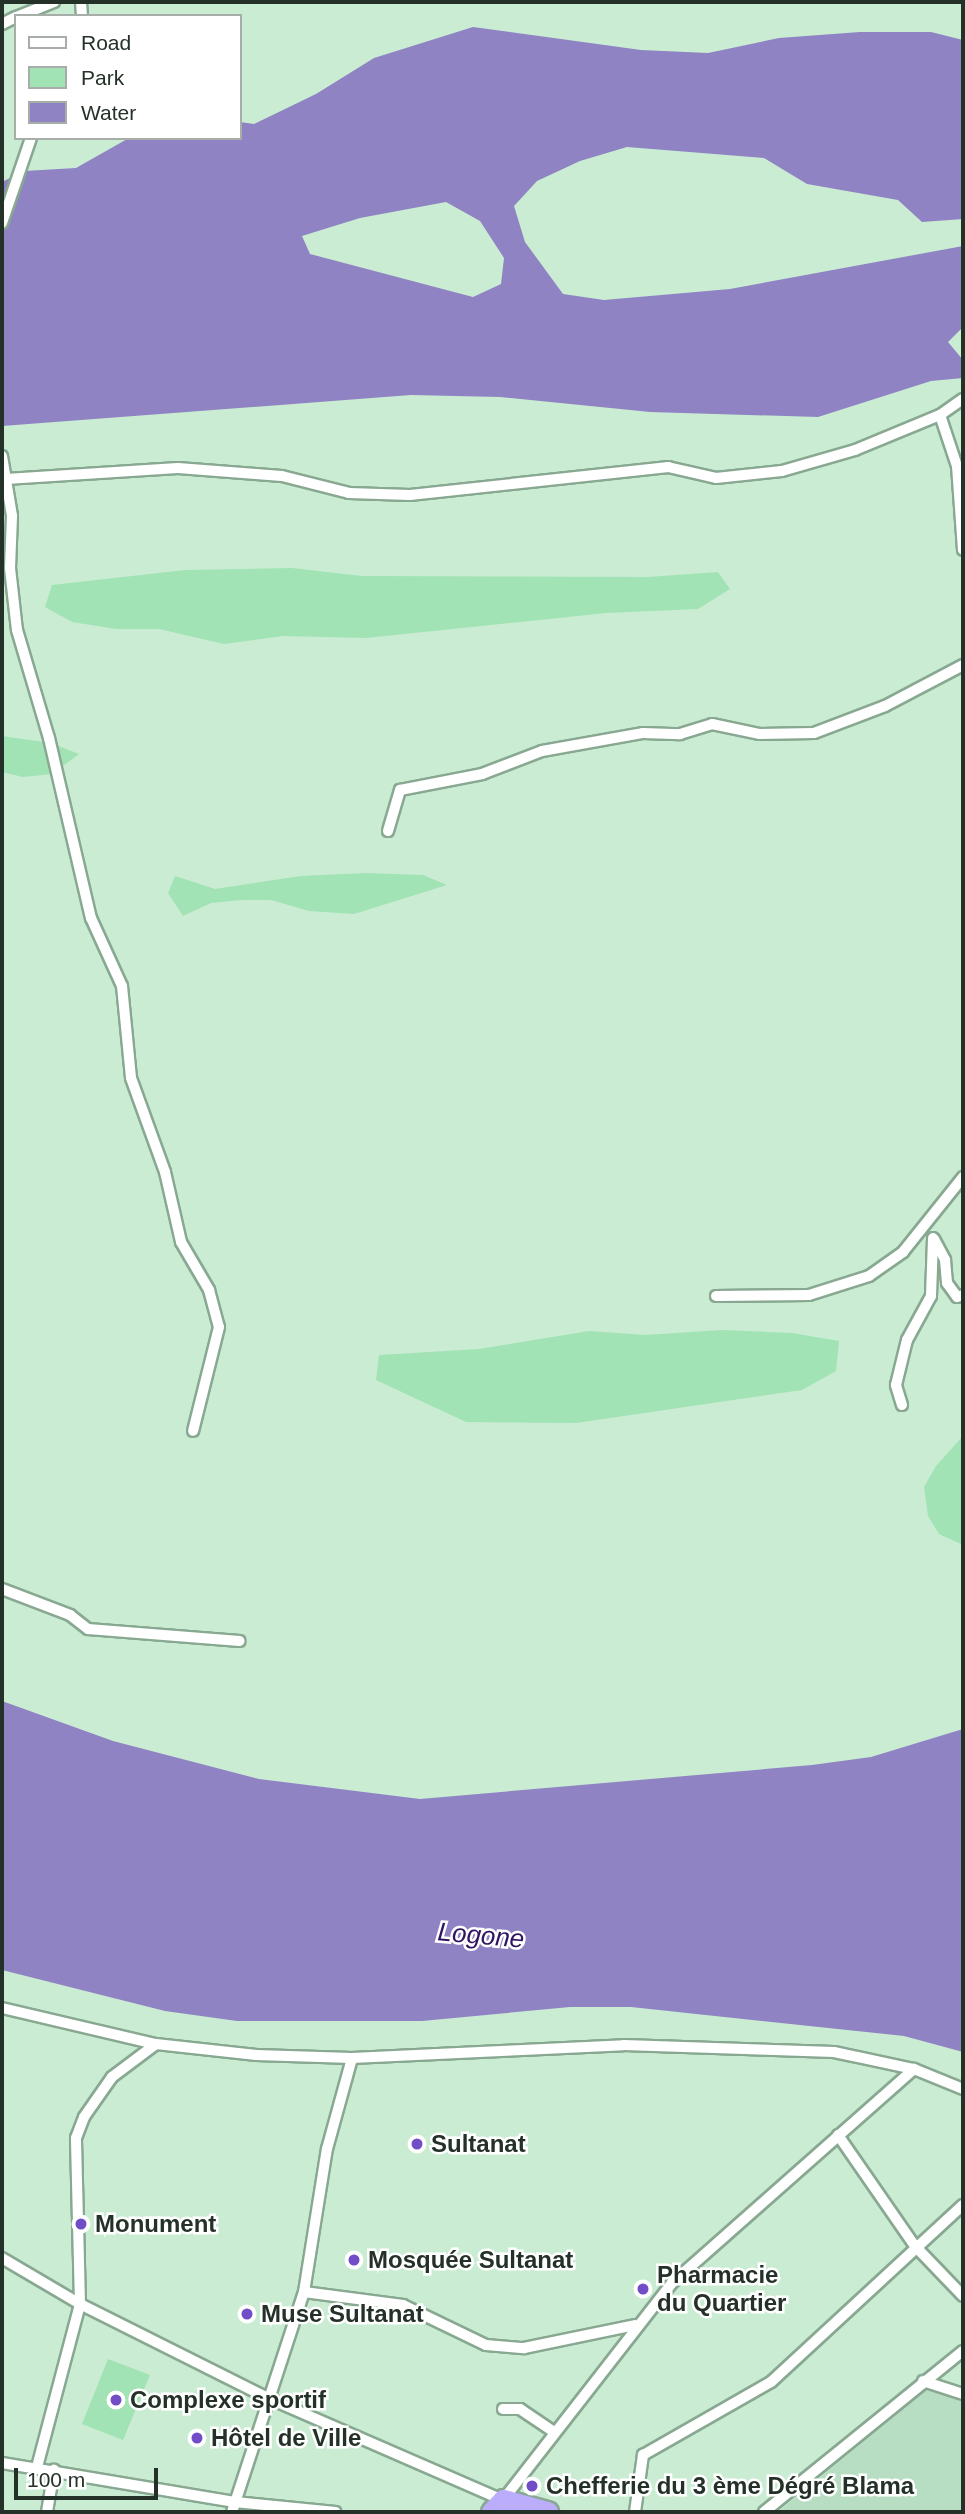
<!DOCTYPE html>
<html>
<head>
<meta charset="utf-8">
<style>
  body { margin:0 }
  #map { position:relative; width:965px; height:2514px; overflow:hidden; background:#caecd3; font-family:Arial,sans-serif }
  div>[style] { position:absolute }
  .built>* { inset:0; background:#b7dec2 }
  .green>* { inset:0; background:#a1e3b5 }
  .water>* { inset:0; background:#8f83c3 }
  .roads { filter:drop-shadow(2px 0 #88a891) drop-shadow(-2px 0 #88a891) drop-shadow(0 2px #88a891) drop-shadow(0 -2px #88a891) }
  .street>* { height:10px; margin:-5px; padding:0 5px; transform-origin:5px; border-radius:5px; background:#fff }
  .highway>* { height:21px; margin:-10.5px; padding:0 10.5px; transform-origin:10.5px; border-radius:10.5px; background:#bbadfb }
  .dots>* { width:19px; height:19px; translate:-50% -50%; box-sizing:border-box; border:4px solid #fff; border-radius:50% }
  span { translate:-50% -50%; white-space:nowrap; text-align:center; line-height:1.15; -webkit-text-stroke:5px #fff; paint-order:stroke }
  .poi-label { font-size:24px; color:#243128; font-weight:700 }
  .left { translate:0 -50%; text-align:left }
  .water-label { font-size:26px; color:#2f1461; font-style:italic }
  .frame { position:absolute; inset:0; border:4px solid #243128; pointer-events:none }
  .legend { position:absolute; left:14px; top:14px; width:228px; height:126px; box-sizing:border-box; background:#fff; border:2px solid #a7ada9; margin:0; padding:9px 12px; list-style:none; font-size:21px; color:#243128 }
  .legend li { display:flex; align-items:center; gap:14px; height:35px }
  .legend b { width:35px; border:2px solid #a7ada9 }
  .scale { position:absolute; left:14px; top:2468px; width:144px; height:32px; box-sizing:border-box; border:4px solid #243128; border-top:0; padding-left:9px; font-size:21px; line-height:24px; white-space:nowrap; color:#243128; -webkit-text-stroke:5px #fff; paint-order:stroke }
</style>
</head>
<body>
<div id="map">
  <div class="built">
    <i style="clip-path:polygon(928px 2389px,963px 2400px,963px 2512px,778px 2512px)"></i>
  </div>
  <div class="green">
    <i style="clip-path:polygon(292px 568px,362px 576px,648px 577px,718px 572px,730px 589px,698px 609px,606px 613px,366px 638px,283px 636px,224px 644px,159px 629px,116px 629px,72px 622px,45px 607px,52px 585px,185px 570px)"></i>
    <i style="clip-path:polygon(2px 736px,51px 743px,79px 754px,52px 774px,23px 777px,2px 772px)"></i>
    <i style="clip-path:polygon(365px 873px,423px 875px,447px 885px,354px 914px,309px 911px,271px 900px,241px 900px,211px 903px,183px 916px,168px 893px,175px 876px,215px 889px,301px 876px)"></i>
    <i style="clip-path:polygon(721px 1330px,792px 1333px,839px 1341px,836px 1371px,802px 1390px,576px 1423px,466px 1422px,376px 1380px,379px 1355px,479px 1349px,589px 1331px,645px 1335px)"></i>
    <i style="clip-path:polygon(963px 1436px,963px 1545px,939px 1534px,928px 1516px,924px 1487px,936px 1466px)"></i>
    <i style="clip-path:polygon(108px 2359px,150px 2375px,123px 2440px,82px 2424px)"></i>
  </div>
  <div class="water">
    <i style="clip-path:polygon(evenodd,473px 27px,641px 50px,708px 53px,779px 38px,860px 32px,931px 32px,963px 40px,963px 219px,922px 222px,898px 200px,807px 184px,764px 158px,627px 147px,580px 161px,537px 181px,514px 206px,525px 242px,563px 294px,604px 300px,730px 289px,963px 246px,963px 327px,948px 342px,963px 360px,963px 378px,931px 381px,818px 417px,650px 412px,500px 397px,411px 395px,2px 426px,2px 182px,24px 171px,76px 168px,129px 138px,240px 138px,240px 122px,254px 124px,316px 94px,374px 58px,473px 27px,446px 202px,480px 221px,504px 258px,501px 284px,473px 297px,310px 254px,302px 236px,360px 218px,446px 202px)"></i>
    <i style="clip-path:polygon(2px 1701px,113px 1741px,259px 1779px,420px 1799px,812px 1765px,871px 1757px,963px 1729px,963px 2052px,904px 2036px,631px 2007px,570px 2007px,422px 2021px,237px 2021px,165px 2011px,2px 1970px)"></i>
  </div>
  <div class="roads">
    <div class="street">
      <i style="left:81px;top:2px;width:14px;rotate:86deg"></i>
      <i style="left:19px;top:16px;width:38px;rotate:-22deg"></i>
      <i style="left:2px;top:24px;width:16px;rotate:-27deg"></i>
      <i style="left:2px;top:223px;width:90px;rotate:-71.2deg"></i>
      <i style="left:940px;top:415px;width:28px;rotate:-35deg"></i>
      <i style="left:2px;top:456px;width:61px;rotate:80.5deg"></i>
      <i style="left:12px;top:516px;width:52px;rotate:92.2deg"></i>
      <i style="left:10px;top:568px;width:62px;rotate:83.6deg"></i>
      <i style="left:17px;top:630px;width:113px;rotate:73.5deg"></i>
      <i style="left:49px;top:738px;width:185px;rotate:76.9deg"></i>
      <i style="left:91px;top:918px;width:75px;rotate:65.5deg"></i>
      <i style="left:122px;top:986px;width:92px;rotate:84.4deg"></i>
      <i style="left:131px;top:1078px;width:100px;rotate:70.1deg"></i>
      <i style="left:165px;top:1172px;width:72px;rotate:77.1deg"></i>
      <i style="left:181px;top:1242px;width:56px;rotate:59.7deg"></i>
      <i style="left:209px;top:1290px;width:38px;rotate:75deg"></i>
      <i style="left:219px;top:1327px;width:107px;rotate:104deg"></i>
      <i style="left:957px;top:466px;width:84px;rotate:85.9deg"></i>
      <i style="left:6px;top:479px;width:172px;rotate:-3.7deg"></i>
      <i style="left:178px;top:468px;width:104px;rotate:4.4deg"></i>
      <i style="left:282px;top:476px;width:69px;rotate:14.2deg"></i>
      <i style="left:349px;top:493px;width:61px;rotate:1.9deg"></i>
      <i style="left:410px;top:495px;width:260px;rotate:-6.2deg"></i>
      <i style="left:668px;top:467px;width:49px;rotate:12.9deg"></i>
      <i style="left:716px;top:478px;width:66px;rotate:-6.1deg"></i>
      <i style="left:782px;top:471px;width:76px;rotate:-16deg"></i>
      <i style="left:855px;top:450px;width:92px;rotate:-22.4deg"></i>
      <i style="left:940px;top:415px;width:54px;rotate:71.6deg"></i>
      <i style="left:957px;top:466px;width:7px;rotate:27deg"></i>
      <i style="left:388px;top:831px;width:43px;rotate:-73.7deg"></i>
      <i style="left:400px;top:790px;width:84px;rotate:-11deg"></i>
      <i style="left:482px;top:774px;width:64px;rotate:-21deg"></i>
      <i style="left:542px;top:751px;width:103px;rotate:-10.1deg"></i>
      <i style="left:643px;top:733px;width:37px;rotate:2deg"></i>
      <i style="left:680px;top:734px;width:34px;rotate:-17deg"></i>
      <i style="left:712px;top:724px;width:48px;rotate:12deg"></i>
      <i style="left:759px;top:734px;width:55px;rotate:-1deg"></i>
      <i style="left:814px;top:733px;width:76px;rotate:-20.8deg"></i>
      <i style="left:885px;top:706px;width:88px;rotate:-27.7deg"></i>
      <i style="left:934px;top:1239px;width:24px;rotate:62deg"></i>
      <i style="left:945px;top:1260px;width:23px;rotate:85deg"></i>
      <i style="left:947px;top:1283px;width:17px;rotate:54deg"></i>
      <i style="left:957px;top:1297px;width:6px;rotate:-18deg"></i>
      <i style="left:716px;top:1296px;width:93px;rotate:-0.6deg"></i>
      <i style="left:809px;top:1295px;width:63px;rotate:-17.6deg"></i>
      <i style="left:869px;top:1276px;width:42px;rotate:-35.2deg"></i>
      <i style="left:903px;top:1252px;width:96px;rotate:-51.3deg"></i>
      <i style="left:902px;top:1405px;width:21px;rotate:-107deg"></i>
      <i style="left:896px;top:1385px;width:46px;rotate:-76.3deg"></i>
      <i style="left:907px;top:1340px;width:50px;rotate:-61.4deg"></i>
      <i style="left:931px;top:1296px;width:58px;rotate:-88deg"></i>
      <i style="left:2px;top:1589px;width:73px;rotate:20.9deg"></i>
      <i style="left:70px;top:1615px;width:23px;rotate:38deg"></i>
      <i style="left:88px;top:1629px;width:152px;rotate:4.5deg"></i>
      <i style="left:2px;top:2008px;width:158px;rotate:13.2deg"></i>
      <i style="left:156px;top:2044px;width:101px;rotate:6.3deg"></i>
      <i style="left:256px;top:2055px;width:96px;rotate:1.8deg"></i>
      <i style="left:352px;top:2058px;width:272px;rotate:-2.7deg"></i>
      <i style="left:624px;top:2045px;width:210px;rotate:1.9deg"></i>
      <i style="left:834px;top:2052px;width:82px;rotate:12deg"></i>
      <i style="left:914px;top:2069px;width:53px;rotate:22.2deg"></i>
      <i style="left:838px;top:2135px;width:135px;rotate:55.3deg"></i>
      <i style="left:915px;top:2246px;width:69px;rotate:46.2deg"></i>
      <i style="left:2px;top:2258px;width:91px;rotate:30.5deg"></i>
      <i style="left:80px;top:2304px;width:210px;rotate:26.6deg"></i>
      <i style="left:268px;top:2398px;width:256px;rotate:23.5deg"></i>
      <i style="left:503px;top:2500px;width:275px;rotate:-52.1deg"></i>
      <i style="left:672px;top:2283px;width:323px;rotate:-41.5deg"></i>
      <i style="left:304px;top:2292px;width:100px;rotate:7.5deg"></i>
      <i style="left:403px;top:2305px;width:92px;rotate:25.7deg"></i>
      <i style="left:486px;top:2345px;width:38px;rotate:5deg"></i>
      <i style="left:524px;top:2348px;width:113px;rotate:-11.7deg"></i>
      <i style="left:923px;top:2381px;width:42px;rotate:18deg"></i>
      <i style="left:503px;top:2409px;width:17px"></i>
      <i style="left:520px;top:2409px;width:40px;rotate:34deg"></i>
      <i style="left:2px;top:2463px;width:236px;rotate:9.5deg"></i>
      <i style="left:235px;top:2502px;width:101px;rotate:5.7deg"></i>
      <i style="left:37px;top:2467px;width:169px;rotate:-75.2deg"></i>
      <i style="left:80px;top:2304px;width:166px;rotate:-91.4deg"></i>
      <i style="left:76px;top:2138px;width:22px;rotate:-69deg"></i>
      <i style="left:84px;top:2117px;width:49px;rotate:-55deg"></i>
      <i style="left:112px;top:2077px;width:55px;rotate:-36.9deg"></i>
      <i style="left:47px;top:2512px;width:43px;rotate:-80.5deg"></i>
      <i style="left:232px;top:2512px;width:231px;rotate:-71.9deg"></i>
      <i style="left:304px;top:2292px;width:145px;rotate:-80.9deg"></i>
      <i style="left:327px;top:2149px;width:94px;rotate:-74.6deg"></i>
      <i style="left:635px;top:2512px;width:58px;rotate:-82deg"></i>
      <i style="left:643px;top:2455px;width:147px;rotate:-29.7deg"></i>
      <i style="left:771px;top:2382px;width:261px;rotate:-42.7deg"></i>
      <i style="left:764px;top:2512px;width:256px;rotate:-39deg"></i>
    </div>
    <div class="highway">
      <i style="left:492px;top:2512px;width:16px;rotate:-47deg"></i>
      <i style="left:503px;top:2500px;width:46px;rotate:15.3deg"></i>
    </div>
  </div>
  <div class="dots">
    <i style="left:417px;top:2144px;background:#714ec7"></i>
    <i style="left:81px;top:2224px;background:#714ec7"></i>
    <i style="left:354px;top:2260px;background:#714ec7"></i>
    <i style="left:643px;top:2289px;background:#714ec7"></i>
    <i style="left:247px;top:2314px;background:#714ec7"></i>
    <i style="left:116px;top:2400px;background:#714ec7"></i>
    <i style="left:197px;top:2438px;background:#714ec7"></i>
    <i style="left:532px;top:2486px;background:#714ec7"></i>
  </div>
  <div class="poi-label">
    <span class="left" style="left:431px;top:2144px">Sultanat</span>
    <span class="left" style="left:95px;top:2224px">Monument</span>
    <span class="left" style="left:368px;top:2260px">Mosquée Sultanat</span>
    <span class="left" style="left:657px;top:2289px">Pharmacie<br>du Quartier</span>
    <span class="left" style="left:261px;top:2314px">Muse Sultanat</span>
    <span class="left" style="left:130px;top:2400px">Complexe sportif</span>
    <span class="left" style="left:211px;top:2438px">Hôtel de Ville</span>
    <span class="left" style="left:546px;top:2486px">Chefferie du 3 ème Dégré Blama</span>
  </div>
  <div class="water-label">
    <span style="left:481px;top:1936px;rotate:5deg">Logone</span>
  </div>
  <div class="frame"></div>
  <ul class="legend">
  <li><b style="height:9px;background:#fff"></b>Road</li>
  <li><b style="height:19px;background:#a1e3b5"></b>Park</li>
  <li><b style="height:19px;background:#8f83c3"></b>Water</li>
  </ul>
  <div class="scale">100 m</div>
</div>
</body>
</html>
